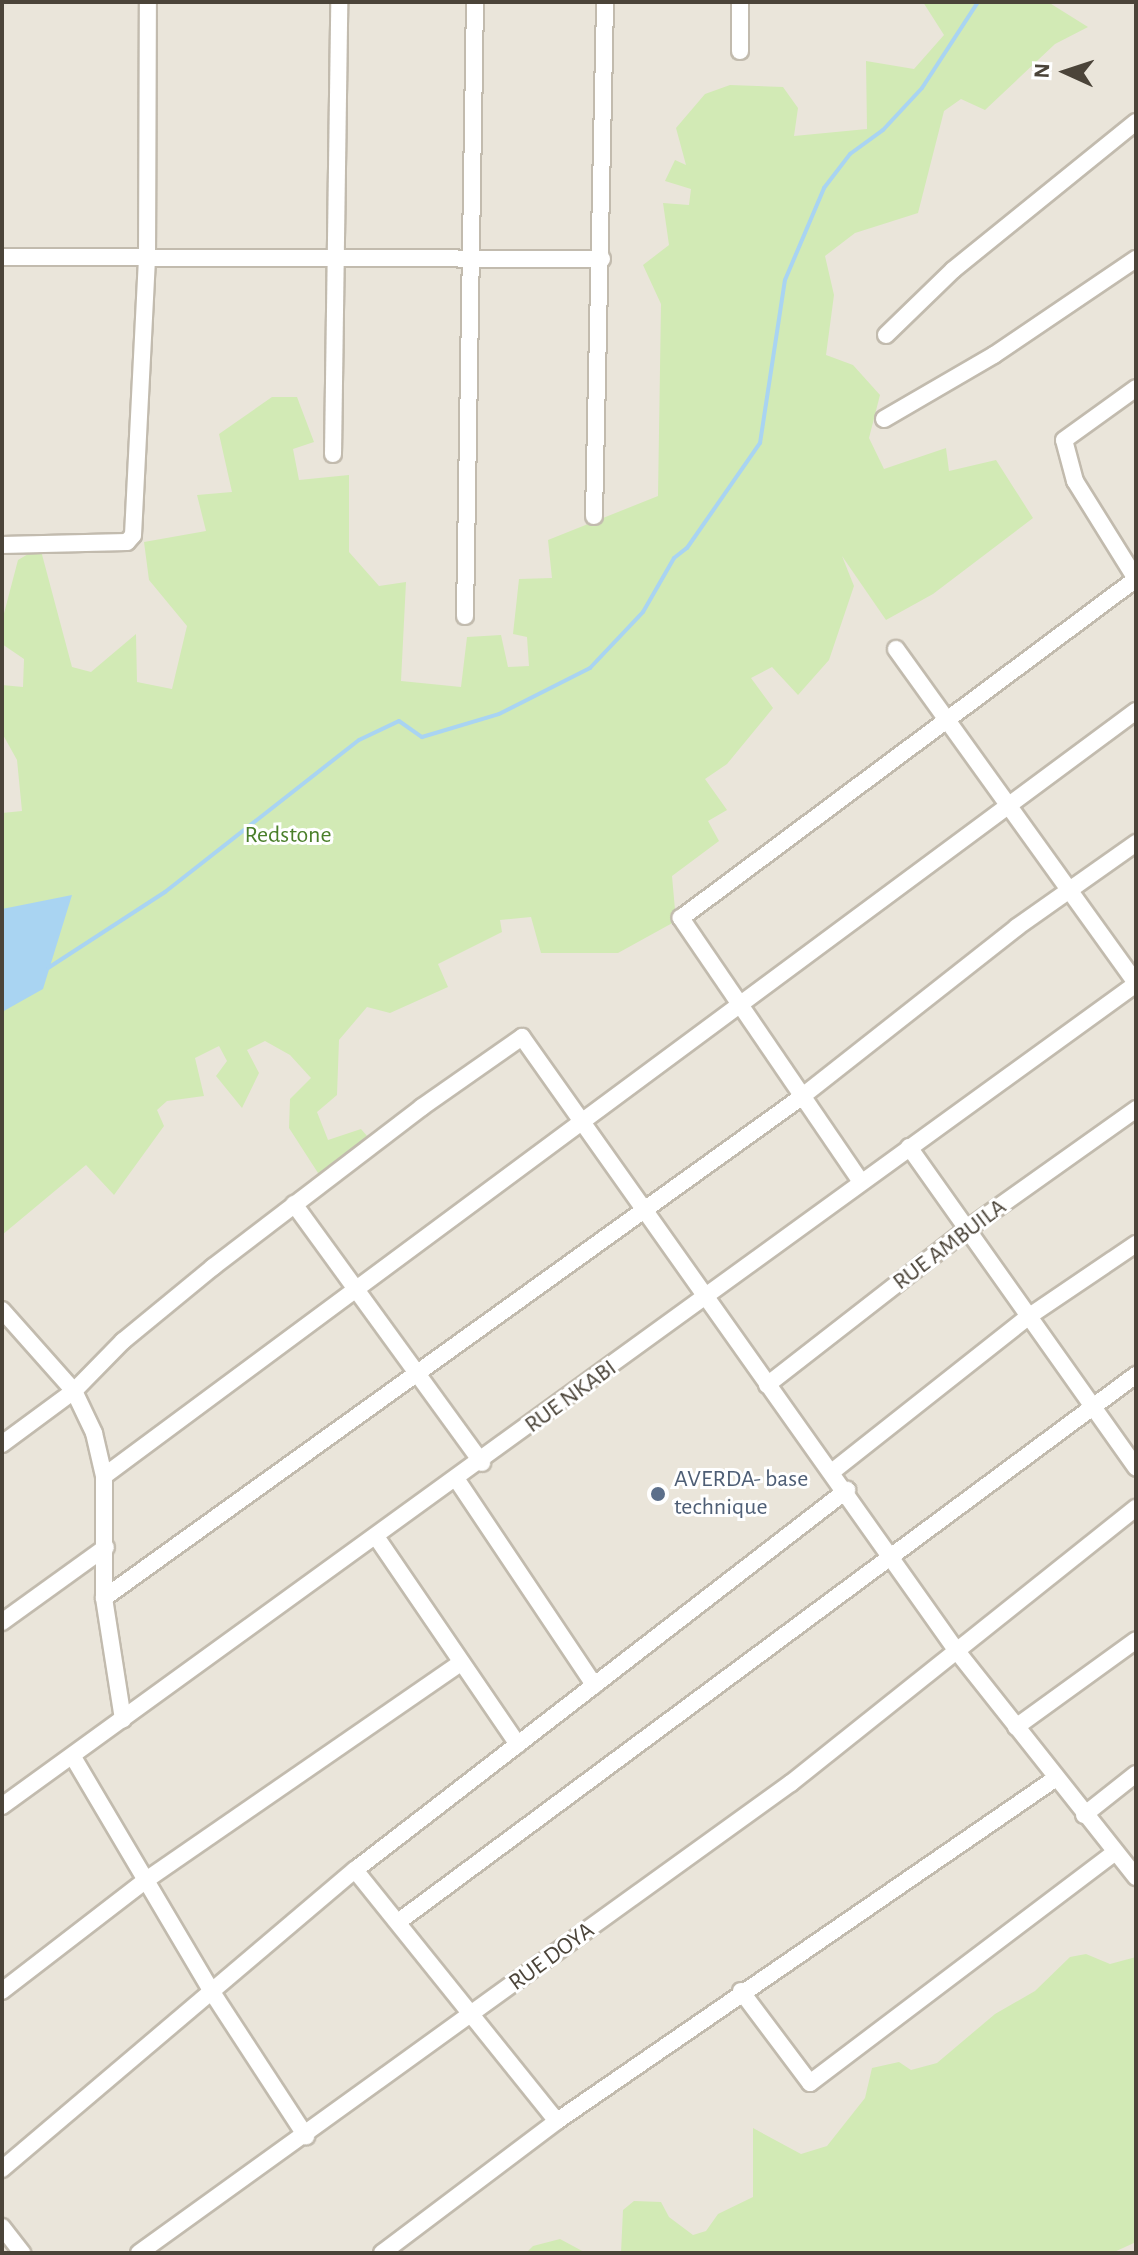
<!DOCTYPE html>
<html>
<head>
<meta charset="utf-8">
<style>
  body { margin:0 }
  #map { position:relative; width:1138px; height:2255px; overflow:hidden; background:#f6f3ec; font-family:"Alegreya Sans",sans-serif }
  div>[style] { position:absolute }
  .residential>* { inset:0; background:#eae5da }
  .green>* { inset:0; background:#d2eab5 }
  .water>* { inset:0; background:#a9d4f2 }
  .stream>* { height:4px; margin:-2px; padding:0 2px; transform-origin:2px; border-radius:2px; background:#a9d4f2 }
  .roads { filter:drop-shadow(2px 0 #c2bbae) drop-shadow(-2px 0 #c2bbae) drop-shadow(0 2px #c2bbae) drop-shadow(0 -2px #c2bbae) }
  .street>* { height:16px; margin:-8px; padding:0 8px; transform-origin:8px; border-radius:8px; background:#fff }
  .dots>* { width:22px; height:22px; translate:-50% -50%; box-sizing:border-box; border:4px solid #fff; border-radius:50% }
  span { translate:-50% -50%; white-space:nowrap; text-align:center; line-height:1.15; -webkit-text-stroke:6px #fff; paint-order:stroke }
  .park-label { font-size:24px; color:#4a7f2a }
  .street-label { font-size:24px; color:#4b4439 }
  .service-label { font-size:24px; color:#4e5e75 }
  .left { translate:0 -50%; text-align:left }
  .frame { position:absolute; inset:0; border:4px solid #4b4439; pointer-events:none }
  .north { position:absolute; left:1026px; top:32px; width:80px; height:80px; -webkit-text-stroke:6px #fff; paint-order:stroke; rotate:273deg; font-size:22px; font-weight:700; line-height:32px; text-align:center; color:#4b4439 }
  .north::after { content:''; display:block; margin:auto; width:28px; height:36px; background:#4b4439; clip-path:polygon(50% 0,100% 100%,50% 72%,0 100%) }
</style>
</head>
<body>
<div id="map">
  <div class="residential">
    <i style="clip-path:polygon(2px 2px,1136px 2px,1136px 2253px,2px 2253px)"></i>
  </div>
  <div class="green">
    <i style="clip-path:polygon(923px 2px,1048px 2px,1088px 27px,1055px 44px,985px 110px,961px 99px,944px 111px,918px 213px,855px 233px,825px 256px,834px 295px,826px 355px,853px 365px,880px 395px,869px 438px,884px 469px,946px 448px,949px 471px,996px 460px,1033px 518px,933px 594px,886px 620px,842px 556px,854px 586px,829px 660px,798px 695px,772px 667px,751px 678px,773px 708px,727px 764px,705px 779px,727px 810px,708px 821px,719px 841px,672px 876px,676px 921px,618px 953px,541px 953px,531px 917px,500px 920px,502px 932px,438px 964px,448px 987px,390px 1013px,367px 1007px,339px 1040px,337px 1095px,317px 1112px,328px 1140px,361px 1129px,373px 1143px,334px 1171px,318px 1173px,289px 1128px,290px 1099px,311px 1078px,290px 1055px,265px 1041px,247px 1050px,259px 1073px,242px 1108px,216px 1076px,227px 1061px,219px 1046px,195px 1058px,204px 1096px,167px 1101px,157px 1110px,164px 1126px,114px 1195px,86px 1165px,2px 1235px,2px 813px,22px 811px,17px 760px,2px 733px,2px 685px,23px 687px,24px 659px,2px 644px,2px 621px,18px 560px,40px 547px,72px 667px,91px 672px,136px 634px,137px 682px,172px 689px,187px 626px,149px 580px,144px 542px,206px 531px,197px 495px,232px 492px,219px 434px,272px 397px,297px 397px,314px 442px,293px 449px,299px 480px,349px 475px,349px 552px,379px 586px,406px 582px,401px 681px,461px 687px,467px 637px,501px 635px,508px 667px,529px 666px,527px 637px,513px 634px,519px 579px,552px 578px,548px 540px,658px 496px,661px 304px,643px 265px,669px 245px,663px 203px,689px 205px,691px 189px,665px 181px,675px 160px,686px 165px,676px 128px,705px 94px,730px 85px,783px 87px,798px 108px,794px 136px,867px 129px,866px 61px,914px 69px,944px 35px)"></i>
    <i style="clip-path:polygon(1086px 1954px,1110px 1964px,1136px 1957px,1136px 2242px,1112px 2253px,621px 2253px,623px 2210px,634px 2201px,661px 2202px,669px 2217px,693px 2235px,706px 2231px,718px 2214px,753px 2197px,753px 2128px,801px 2154px,827px 2146px,865px 2098px,872px 2068px,899px 2062px,911px 2070px,937px 2063px,995px 2014px,1035px 1991px,1070px 1957px)"></i>
    <i style="clip-path:polygon(560px 2239px,586px 2253px,526px 2253px,533px 2246px)"></i>
  </div>
  <div class="water">
    <i style="clip-path:polygon(72px 895px,43px 989px,2px 1012px,2px 909px)"></i>
  </div>
  <div class="stream">
    <i style="left:48px;top:968px;width:140px;rotate:-33deg"></i>
    <i style="left:165px;top:892px;width:246px;rotate:-38.1deg"></i>
    <i style="left:359px;top:740px;width:44px;rotate:-25.4deg"></i>
    <i style="left:399px;top:721px;width:28px;rotate:35deg"></i>
    <i style="left:422px;top:737px;width:80px;rotate:-16.6deg"></i>
    <i style="left:499px;top:714px;width:102px;rotate:-26.8deg"></i>
    <i style="left:590px;top:668px;width:77px;rotate:-46.6deg"></i>
    <i style="left:643px;top:612px;width:62px;rotate:-60.1deg"></i>
    <i style="left:674px;top:558px;width:16px;rotate:-38deg"></i>
    <i style="left:687px;top:548px;width:128px;rotate:-55.2deg"></i>
    <i style="left:760px;top:443px;width:165px;rotate:-81.3deg"></i>
    <i style="left:785px;top:280px;width:100px;rotate:-67deg"></i>
    <i style="left:824px;top:188px;width:43px;rotate:-52.6deg"></i>
    <i style="left:850px;top:154px;width:41px;rotate:-36deg"></i>
    <i style="left:883px;top:130px;width:57px;rotate:-47.1deg"></i>
    <i style="left:922px;top:88px;width:103px;rotate:-56.9deg"></i>
  </div>
  <div class="roads">
    <div class="street">
      <i style="left:740px;top:51px;width:49px;rotate:-90deg"></i>
      <i style="left:2px;top:257px;width:600px;rotate:0.19deg"></i>
      <i style="left:886px;top:335px;width:93px;rotate:-44.1deg"></i>
      <i style="left:953px;top:270px;width:235px;rotate:-39deg"></i>
      <i style="left:884px;top:419px;width:127px;rotate:-30.2deg"></i>
      <i style="left:994px;top:355px;width:171px;rotate:-34.1deg"></i>
      <i style="left:333px;top:454px;width:452px;rotate:-89.2deg"></i>
      <i style="left:594px;top:516px;width:514px;rotate:-88.77deg"></i>
      <i style="left:2px;top:545px;width:125px;rotate:-1.4deg"></i>
      <i style="left:127px;top:542px;width:9px;rotate:-49deg"></i>
      <i style="left:133px;top:535px;width:275px;rotate:-87.1deg"></i>
      <i style="left:147px;top:260px;width:258px;rotate:-89.8deg"></i>
      <i style="left:465px;top:616px;width:614px;rotate:-89.07deg"></i>
      <i style="left:896px;top:649px;width:411px;rotate:54.3deg"></i>
      <i style="left:909px;top:1147px;width:393px;rotate:54.7deg"></i>
      <i style="left:861px;top:1182px;width:320px;rotate:-124.3deg"></i>
      <i style="left:681px;top:918px;width:567px;rotate:-36.69deg"></i>
      <i style="left:1136px;top:579px;width:115px;rotate:-121.9deg"></i>
      <i style="left:1075px;top:481px;width:42px;rotate:-105deg"></i>
      <i style="left:1064px;top:440px;width:89px;rotate:-35.8deg"></i>
      <i style="left:294px;top:1204px;width:320px;rotate:54deg"></i>
      <i style="left:2px;top:1310px;width:108px;rotate:48.4deg"></i>
      <i style="left:74px;top:1391px;width:47px;rotate:64.5deg"></i>
      <i style="left:94px;top:1433px;width:44px;rotate:76.9deg"></i>
      <i style="left:104px;top:1476px;width:122px;rotate:90deg"></i>
      <i style="left:104px;top:1598px;width:123px;rotate:81.1deg"></i>
      <i style="left:767px;top:1385px;width:252px;rotate:-37.9deg"></i>
      <i style="left:966px;top:1230px;width:209px;rotate:-35.4deg"></i>
      <i style="left:2px;top:1444px;width:89px;rotate:-36.4deg"></i>
      <i style="left:74px;top:1391px;width:70px;rotate:-45.6deg"></i>
      <i style="left:123px;top:1341px;width:117px;rotate:-39.4deg"></i>
      <i style="left:213px;top:1267px;width:263px;rotate:-37.4deg"></i>
      <i style="left:422px;top:1107px;width:122px;rotate:-35deg"></i>
      <i style="left:522px;top:1037px;width:751px;rotate:54.7deg"></i>
      <i style="left:956px;top:1650px;width:290px;rotate:51.6deg"></i>
      <i style="left:833px;top:1471px;width:248px;rotate:-38.3deg"></i>
      <i style="left:1028px;top:1317px;width:130px;rotate:-34.1deg"></i>
      <i style="left:104px;top:1476px;width:1285px;rotate:-36.55deg"></i>
      <i style="left:457px;top:1480px;width:247px;rotate:56.2deg"></i>
      <i style="left:377px;top:1538px;width:250px;rotate:55.7deg"></i>
      <i style="left:104px;top:1598px;width:857px;rotate:-35.69deg"></i>
      <i style="left:800px;top:1098px;width:276px;rotate:-38.2deg"></i>
      <i style="left:1017px;top:927px;width:146px;rotate:-35.2deg"></i>
      <i style="left:2px;top:1622px;width:128px;rotate:-35.8deg"></i>
      <i style="left:1016px;top:1727px;width:148px;rotate:-35.9deg"></i>
      <i style="left:73px;top:1757px;width:269px;rotate:59.4deg"></i>
      <i style="left:210px;top:1989px;width:176px;rotate:56.9deg"></i>
      <i style="left:2px;top:1806px;width:1401px;rotate:-35.94deg"></i>
      <i style="left:1084px;top:1815px;width:66px;rotate:-38.3deg"></i>
      <i style="left:355px;top:1870px;width:322px;rotate:51.2deg"></i>
      <i style="left:398px;top:1922px;width:919px;rotate:-36.55deg"></i>
      <i style="left:2px;top:1991px;width:182px;rotate:-37.6deg"></i>
      <i style="left:146px;top:1880px;width:380px;rotate:-34.6deg"></i>
      <i style="left:741px;top:1991px;width:115px;rotate:53.1deg"></i>
      <i style="left:810px;top:2083px;width:381px;rotate:-37.1deg"></i>
      <i style="left:2px;top:2169px;width:463px;rotate:-40.3deg"></i>
      <i style="left:355px;top:1870px;width:622px;rotate:-37.68deg"></i>
      <i style="left:2px;top:2227px;width:33px;rotate:52deg"></i>
      <i style="left:139px;top:2253px;width:804px;rotate:-35.79deg"></i>
      <i style="left:791px;top:1783px;width:441px;rotate:-38.6deg"></i>
      <i style="left:382px;top:2253px;width:219px;rotate:-37deg"></i>
      <i style="left:557px;top:2121px;width:606px;rotate:-34.5deg"></i>
    </div>
  </div>
  <div class="dots">
    <i style="left:658px;top:1494px;background:#5c6f8a"></i>
  </div>
  <div class="park-label">
    <span style="left:288px;top:836px">Redstone</span>
  </div>
  <div class="street-label">
    <span style="left:950px;top:1245px;rotate:-37deg">RUE AMBUILA</span>
    <span style="left:571px;top:1397px;rotate:-36deg">RUE NKABI</span>
    <span style="left:552px;top:1957px;rotate:-36deg">RUE DOYA</span>
  </div>
  <div class="service-label">
    <span class="left" style="left:674px;top:1494px">AVERDA- base<br>technique</span>
  </div>
  <div class="frame"></div>
  <div class="north">N</div>
</div>
</body>
</html>
